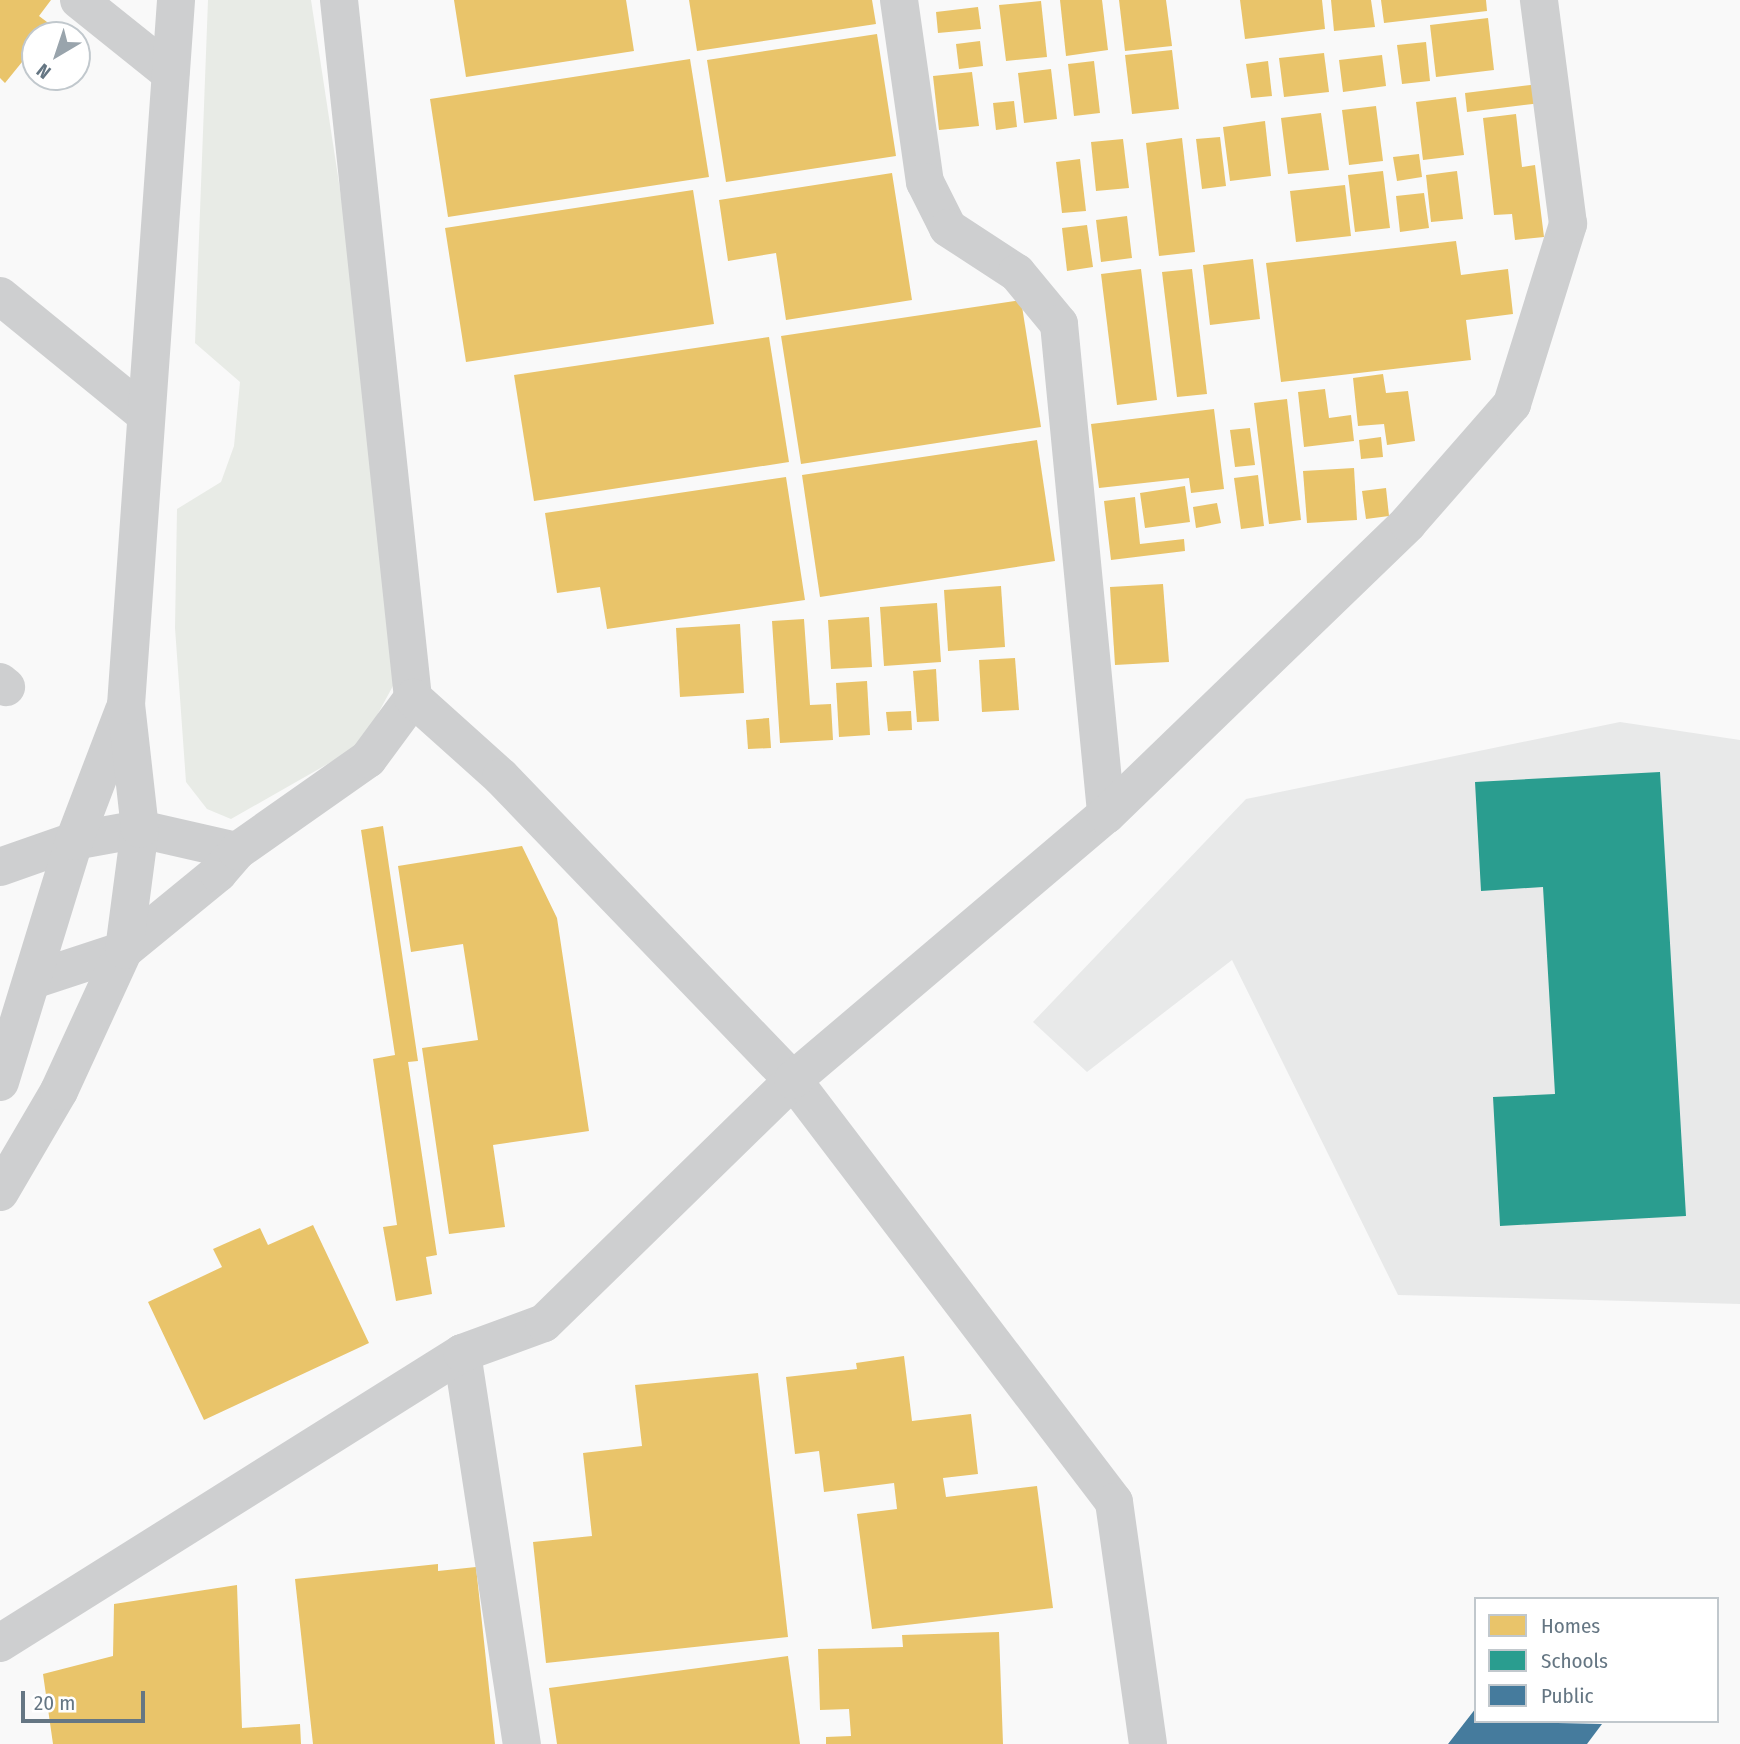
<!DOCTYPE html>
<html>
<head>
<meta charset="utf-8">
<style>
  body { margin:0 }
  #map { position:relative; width:1740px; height:1744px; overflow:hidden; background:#f9f9f9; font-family:"Fira Sans Condensed",sans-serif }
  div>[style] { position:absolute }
  .built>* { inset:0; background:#e8e9e9 }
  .green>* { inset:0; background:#e8ebe6 }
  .homes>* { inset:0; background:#e9c46a }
  .schools>* { inset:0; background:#2a9d8f }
  .public>* { inset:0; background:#457b9d }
  .minor>* { height:38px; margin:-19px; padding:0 19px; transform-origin:19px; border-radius:19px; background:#cecfd0 }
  span { translate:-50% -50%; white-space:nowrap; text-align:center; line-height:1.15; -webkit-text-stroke:7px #fff; paint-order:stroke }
  .legend { position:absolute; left:1474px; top:1597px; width:245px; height:126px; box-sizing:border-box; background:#fff; border:2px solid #c1c8cd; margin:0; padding:9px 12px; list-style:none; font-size:21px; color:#657683 }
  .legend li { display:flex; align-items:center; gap:14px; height:35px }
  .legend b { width:35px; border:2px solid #c1c8cd }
  .north { position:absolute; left:21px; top:21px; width:70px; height:70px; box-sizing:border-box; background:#fff; border:2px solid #c1c8cd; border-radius:50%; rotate:219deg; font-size:19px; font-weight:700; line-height:28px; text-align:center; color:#657683 }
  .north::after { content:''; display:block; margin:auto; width:24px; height:32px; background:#99a4ac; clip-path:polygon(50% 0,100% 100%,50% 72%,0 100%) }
  .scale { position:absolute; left:21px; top:1691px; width:124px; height:32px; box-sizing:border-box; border:4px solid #657683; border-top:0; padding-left:9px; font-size:21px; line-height:24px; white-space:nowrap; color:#657683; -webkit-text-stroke:5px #fff; paint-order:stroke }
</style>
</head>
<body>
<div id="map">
  <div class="built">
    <i style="clip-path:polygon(1620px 722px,1740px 740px,1740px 1304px,1398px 1295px,1232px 960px,1087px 1072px,1033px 1022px,1246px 799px)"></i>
  </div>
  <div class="green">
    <i style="clip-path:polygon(208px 0,311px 0,367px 366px,394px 684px,361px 745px,231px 819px,207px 809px,186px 782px,175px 628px,177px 509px,221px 482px,234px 446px,240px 382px,195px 343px)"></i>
  </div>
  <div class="homes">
    <i style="clip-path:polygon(0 0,51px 0,39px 16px,51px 25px,44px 35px,35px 35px,35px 46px,5px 83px,0 78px)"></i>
    <i style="clip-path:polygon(454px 0,626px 0,634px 51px,466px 77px)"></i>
    <i style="clip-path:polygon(689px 0,872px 0,876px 24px,697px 51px)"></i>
    <i style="clip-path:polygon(1060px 0,1102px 0,1108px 50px,1066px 56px)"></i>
    <i style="clip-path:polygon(1119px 0,1166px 0,1172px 46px,1125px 51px)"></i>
    <i style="clip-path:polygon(1240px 0,1322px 0,1325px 29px,1245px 39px)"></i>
    <i style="clip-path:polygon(1331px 0,1371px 0,1375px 27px,1334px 31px)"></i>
    <i style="clip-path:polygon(1381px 0,1486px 0,1487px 11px,1384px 23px)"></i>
    <i style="clip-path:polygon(1041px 1px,1047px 57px,1006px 61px,999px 5px)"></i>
    <i style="clip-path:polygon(978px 7px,981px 29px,938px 33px,936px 12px)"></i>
    <i style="clip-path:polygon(1488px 18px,1494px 70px,1436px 77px,1430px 25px)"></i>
    <i style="clip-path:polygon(877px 34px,896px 156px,726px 182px,707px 60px)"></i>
    <i style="clip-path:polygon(980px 41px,983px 66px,959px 69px,956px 44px)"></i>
    <i style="clip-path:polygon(1426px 42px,1430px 81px,1402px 84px,1397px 45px)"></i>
    <i style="clip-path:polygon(1172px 50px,1179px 109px,1132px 114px,1125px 55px)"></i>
    <i style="clip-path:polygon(1324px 53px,1329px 92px,1284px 97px,1279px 58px)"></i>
    <i style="clip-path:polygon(1382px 55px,1386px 86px,1343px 92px,1339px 60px)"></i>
    <i style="clip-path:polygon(690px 59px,709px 177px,448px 217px,430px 99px)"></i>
    <i style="clip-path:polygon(1094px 61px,1100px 113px,1074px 116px,1068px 64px)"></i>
    <i style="clip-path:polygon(1268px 61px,1272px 96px,1251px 98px,1246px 64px)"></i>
    <i style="clip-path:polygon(1051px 69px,1057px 119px,1024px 123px,1018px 73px)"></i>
    <i style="clip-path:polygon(972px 72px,979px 126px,939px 130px,933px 76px)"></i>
    <i style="clip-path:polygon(1539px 84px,1541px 103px,1467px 112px,1465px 93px)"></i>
    <i style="clip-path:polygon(1456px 97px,1464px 155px,1423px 160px,1416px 102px)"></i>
    <i style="clip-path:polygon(1014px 101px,1017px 127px,996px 130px,993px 103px)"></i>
    <i style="clip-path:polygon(1376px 106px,1383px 161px,1349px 165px,1342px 110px)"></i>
    <i style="clip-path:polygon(1321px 113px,1329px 170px,1288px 174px,1281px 118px)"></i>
    <i style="clip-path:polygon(1516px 114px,1522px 167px,1535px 165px,1544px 237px,1515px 240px,1512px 214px,1494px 215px,1483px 118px)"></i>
    <i style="clip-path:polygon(1265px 121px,1271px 176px,1230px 181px,1223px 127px)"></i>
    <i style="clip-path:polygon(1220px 137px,1226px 186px,1202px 189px,1196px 139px)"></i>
    <i style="clip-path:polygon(1182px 138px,1195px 252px,1159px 256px,1146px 143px)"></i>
    <i style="clip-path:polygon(1123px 139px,1129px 188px,1096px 191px,1091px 142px)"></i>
    <i style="clip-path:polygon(1419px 154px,1422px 177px,1397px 181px,1393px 157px)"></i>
    <i style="clip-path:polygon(1080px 159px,1086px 211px,1062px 213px,1056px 162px)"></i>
    <i style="clip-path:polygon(1383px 171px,1390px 228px,1355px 232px,1348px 175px)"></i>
    <i style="clip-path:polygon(1457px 171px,1463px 219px,1431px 222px,1426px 175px)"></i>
    <i style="clip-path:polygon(892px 173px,912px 300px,786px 320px,776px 253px,728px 261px,719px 200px)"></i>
    <i style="clip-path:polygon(1345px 185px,1351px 236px,1296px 242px,1290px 191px)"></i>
    <i style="clip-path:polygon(693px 190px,714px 324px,466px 362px,445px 228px)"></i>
    <i style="clip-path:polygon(1424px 193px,1429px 228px,1400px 232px,1396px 196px)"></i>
    <i style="clip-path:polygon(1127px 216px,1132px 258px,1101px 262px,1096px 220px)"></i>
    <i style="clip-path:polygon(1087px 225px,1093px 267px,1067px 271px,1062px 228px)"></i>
    <i style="clip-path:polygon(1456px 241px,1461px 275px,1508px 269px,1513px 314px,1466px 320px,1471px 360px,1281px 382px,1266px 263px)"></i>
    <i style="clip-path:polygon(1253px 259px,1260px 319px,1210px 325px,1203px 265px)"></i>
    <i style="clip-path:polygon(1141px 269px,1157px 400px,1117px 405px,1101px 274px)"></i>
    <i style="clip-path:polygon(1192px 269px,1207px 394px,1177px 397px,1162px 272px)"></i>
    <i style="clip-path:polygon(1021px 300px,1041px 427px,801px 464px,781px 336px)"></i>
    <i style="clip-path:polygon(769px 337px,789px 462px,534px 501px,514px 375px)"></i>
    <i style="clip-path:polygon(1383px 374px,1386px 393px,1408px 391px,1415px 441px,1387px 445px,1384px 424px,1358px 426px,1353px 378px)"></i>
    <i style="clip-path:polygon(1325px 389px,1329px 418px,1351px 415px,1354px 441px,1304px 447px,1298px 392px)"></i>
    <i style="clip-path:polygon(1287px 399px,1301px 520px,1269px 524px,1254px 403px)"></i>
    <i style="clip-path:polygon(1214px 409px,1224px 489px,1191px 493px,1189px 478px,1099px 488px,1091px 424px)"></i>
    <i style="clip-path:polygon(1250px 428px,1255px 465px,1235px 467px,1230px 430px)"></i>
    <i style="clip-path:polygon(1381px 437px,1383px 457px,1361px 459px,1359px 440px)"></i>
    <i style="clip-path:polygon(1037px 440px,1055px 561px,820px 597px,802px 475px)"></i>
    <i style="clip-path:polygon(1354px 468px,1357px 520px,1307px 523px,1303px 471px)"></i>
    <i style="clip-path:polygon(1258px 475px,1264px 526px,1241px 529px,1234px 478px)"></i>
    <i style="clip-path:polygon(786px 477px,805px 600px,607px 629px,600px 587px,557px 593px,545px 513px)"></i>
    <i style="clip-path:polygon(1185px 486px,1190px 522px,1145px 528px,1140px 493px)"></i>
    <i style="clip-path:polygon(1386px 488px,1389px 516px,1366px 519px,1362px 491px)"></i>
    <i style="clip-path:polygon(1135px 497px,1140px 544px,1184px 539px,1185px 551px,1111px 560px,1104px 501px)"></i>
    <i style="clip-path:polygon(1217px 503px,1221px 523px,1196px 528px,1193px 507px)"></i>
    <i style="clip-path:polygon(1163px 584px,1169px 662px,1115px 665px,1110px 587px)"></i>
    <i style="clip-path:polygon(1001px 586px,1005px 647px,948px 651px,944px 590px)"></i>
    <i style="clip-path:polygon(937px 603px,941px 662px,884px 666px,880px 607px)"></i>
    <i style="clip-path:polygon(869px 617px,872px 667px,831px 669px,828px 620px)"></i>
    <i style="clip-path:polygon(804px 619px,810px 705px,831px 704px,833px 740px,780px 743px,772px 621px)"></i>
    <i style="clip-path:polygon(740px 624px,744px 693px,680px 697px,676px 628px)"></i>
    <i style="clip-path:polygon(1015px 658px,1019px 710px,982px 712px,979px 660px)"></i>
    <i style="clip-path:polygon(936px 669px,939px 721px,917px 722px,913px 671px)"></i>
    <i style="clip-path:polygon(867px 681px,870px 735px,839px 737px,836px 683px)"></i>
    <i style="clip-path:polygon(911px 711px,912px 730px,888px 731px,886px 712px)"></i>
    <i style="clip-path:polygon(769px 718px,771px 748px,748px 749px,746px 720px)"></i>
    <i style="clip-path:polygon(383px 826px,418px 1061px,408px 1062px,437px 1255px,426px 1257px,432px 1294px,396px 1301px,383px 1227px,397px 1225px,373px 1059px,395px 1055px,361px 830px)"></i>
    <i style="clip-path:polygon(522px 846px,557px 918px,589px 1131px,493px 1145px,505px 1227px,449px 1234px,422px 1048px,478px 1040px,463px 944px,411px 952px,398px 866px)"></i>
    <i style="clip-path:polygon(313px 1225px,369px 1343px,204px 1420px,148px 1302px,222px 1267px,213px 1249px,260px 1228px,268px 1245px)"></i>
    <i style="clip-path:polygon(904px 1356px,912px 1421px,971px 1414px,978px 1474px,943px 1478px,946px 1497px,1037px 1486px,1053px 1608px,872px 1629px,857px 1514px,897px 1509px,894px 1483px,824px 1492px,819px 1451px,795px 1454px,786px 1377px,857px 1369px,856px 1363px)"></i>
    <i style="clip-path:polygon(758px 1373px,788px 1637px,546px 1663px,533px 1542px,592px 1536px,583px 1453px,642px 1446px,635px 1385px)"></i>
    <i style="clip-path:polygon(438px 1564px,438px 1571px,476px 1567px,495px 1744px,313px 1744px,295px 1579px)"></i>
    <i style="clip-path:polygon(237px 1585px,242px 1728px,300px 1724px,301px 1744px,53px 1744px,43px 1674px,113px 1656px,114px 1604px)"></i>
    <i style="clip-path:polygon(999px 1632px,1003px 1744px,826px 1744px,826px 1737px,851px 1736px,849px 1709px,820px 1710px,818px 1649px,903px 1647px,902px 1635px)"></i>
    <i style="clip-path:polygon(788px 1656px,800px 1744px,557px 1744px,549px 1688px)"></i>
  </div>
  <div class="schools">
    <i style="clip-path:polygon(1660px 772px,1686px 1216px,1500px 1226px,1493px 1097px,1555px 1094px,1543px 887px,1481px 891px,1475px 782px)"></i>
  </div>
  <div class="public">
    <i style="clip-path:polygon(1476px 1708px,1476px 1721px,1602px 1724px,1587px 1744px,1448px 1744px)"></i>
  </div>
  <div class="minor">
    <i style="left:79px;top:0;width:117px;rotate:38.7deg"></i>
    <i style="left:339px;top:0;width:702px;rotate:83.95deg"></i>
    <i style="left:899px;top:0;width:184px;rotate:81.9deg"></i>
    <i style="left:925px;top:182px;width:51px;rotate:63.4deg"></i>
    <i style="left:948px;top:228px;width:82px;rotate:33.1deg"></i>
    <i style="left:1017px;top:273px;width:66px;rotate:50.5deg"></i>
    <i style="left:1059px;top:324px;width:493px;rotate:84.5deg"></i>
    <i style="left:0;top:296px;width:188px;rotate:39.2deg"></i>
    <i style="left:0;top:682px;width:8px;rotate:40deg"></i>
    <i style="left:0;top:867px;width:78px;rotate:-19.4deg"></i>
    <i style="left:74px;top:841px;width:67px;rotate:-10.3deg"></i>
    <i style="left:140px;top:829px;width:99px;rotate:12.8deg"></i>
    <i style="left:33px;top:980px;width:96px;rotate:-18.2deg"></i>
    <i style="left:124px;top:950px;width:122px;rotate:-39.3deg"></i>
    <i style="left:218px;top:873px;width:29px;rotate:-49deg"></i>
    <i style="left:237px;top:851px;width:160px;rotate:-35.1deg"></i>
    <i style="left:368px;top:759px;width:76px;rotate:-53.6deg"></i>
    <i style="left:413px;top:698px;width:118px;rotate:41.9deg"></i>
    <i style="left:501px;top:777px;width:421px;rotate:46.1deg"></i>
    <i style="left:793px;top:1080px;width:530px;rotate:52.74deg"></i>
    <i style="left:1114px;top:1502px;width:244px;rotate:82deg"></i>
    <i style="left:0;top:1082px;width:252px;rotate:-72.9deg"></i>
    <i style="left:74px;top:841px;width:140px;rotate:-69.1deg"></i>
    <i style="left:0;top:1192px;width:117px;rotate:-59.7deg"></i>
    <i style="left:59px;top:1091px;width:155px;rotate:-65.3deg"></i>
    <i style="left:124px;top:950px;width:122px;rotate:-82.5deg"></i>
    <i style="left:140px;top:829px;width:125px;rotate:-96.4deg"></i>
    <i style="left:126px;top:705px;width:707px;rotate:-85.94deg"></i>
    <i style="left:462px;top:1353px;width:396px;rotate:81.3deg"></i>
    <i style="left:0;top:1643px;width:545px;rotate:-32.12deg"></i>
    <i style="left:462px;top:1353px;width:87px;rotate:-20.1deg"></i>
    <i style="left:544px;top:1323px;width:348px;rotate:-44.3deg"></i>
    <i style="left:793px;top:1080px;width:410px;rotate:-40.3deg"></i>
    <i style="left:1106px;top:815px;width:420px;rotate:-44deg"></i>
    <i style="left:1408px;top:523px;width:158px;rotate:-48.8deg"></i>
    <i style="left:1512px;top:404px;width:189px;rotate:-72.7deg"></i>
    <i style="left:1568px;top:224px;width:226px;rotate:-97.4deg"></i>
  </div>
  <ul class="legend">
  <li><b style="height:19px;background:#e9c46a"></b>Homes</li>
  <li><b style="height:19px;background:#2a9d8f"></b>Schools</li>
  <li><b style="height:19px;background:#457b9d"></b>Public</li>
  </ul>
  <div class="north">N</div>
  <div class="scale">20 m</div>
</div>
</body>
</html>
